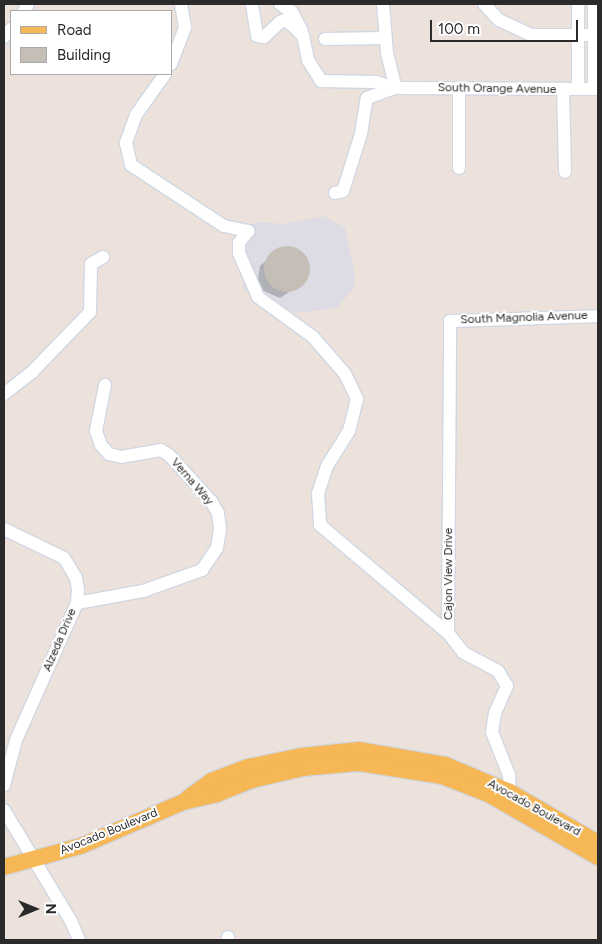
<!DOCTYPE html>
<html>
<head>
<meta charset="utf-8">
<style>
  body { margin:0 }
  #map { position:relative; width:602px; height:944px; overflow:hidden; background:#ede2db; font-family:Figtree,sans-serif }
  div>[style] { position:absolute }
  .industrial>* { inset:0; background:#dddce5 }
  .shadow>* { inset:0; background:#0003 }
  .building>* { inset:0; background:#c4beb7 }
  .round { border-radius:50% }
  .roads { filter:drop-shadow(1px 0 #d0d7e3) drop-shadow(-1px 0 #d0d7e3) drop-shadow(0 1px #d0d7e3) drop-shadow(0 -1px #d0d7e3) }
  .minor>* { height:12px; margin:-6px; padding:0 6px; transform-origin:6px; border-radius:6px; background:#fff }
  .major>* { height:16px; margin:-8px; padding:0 8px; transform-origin:8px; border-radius:8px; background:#f6b757 }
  span { translate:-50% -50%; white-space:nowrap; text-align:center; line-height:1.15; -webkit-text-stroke:4px #fff; paint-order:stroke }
  .street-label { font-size:12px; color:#2a2a2a }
  .frame { position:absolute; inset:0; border:5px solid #2a2a2a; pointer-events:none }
  .legend { position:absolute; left:10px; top:10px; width:162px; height:65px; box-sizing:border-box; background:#fff; border:1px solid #aaa; margin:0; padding:6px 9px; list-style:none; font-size:15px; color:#2a2a2a }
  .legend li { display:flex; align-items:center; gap:10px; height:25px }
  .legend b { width:25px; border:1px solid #aaa }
  .north { position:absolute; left:10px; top:884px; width:50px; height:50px; -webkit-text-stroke:4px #fff; paint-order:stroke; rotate:90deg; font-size:14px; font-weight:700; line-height:20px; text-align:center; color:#2a2a2a }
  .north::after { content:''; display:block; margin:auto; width:18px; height:22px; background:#2a2a2a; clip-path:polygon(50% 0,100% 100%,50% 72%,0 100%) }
  .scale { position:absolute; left:430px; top:20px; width:148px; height:22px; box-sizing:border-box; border:2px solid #2a2a2a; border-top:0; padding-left:6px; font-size:15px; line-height:18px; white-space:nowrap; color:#2a2a2a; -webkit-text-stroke:4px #fff; paint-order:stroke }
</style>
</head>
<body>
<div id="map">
  <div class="industrial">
    <i style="clip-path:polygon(323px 216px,345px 227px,355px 276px,354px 288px,337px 308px,296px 313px,243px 289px,243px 225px,261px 222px,284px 224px)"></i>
  </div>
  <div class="shadow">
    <i style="clip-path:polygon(281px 248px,297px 250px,308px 265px,304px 282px,280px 298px,264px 291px,258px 280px,260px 266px)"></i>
  </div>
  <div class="building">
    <i class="round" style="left:264px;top:246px;width:46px;height:46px"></i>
  </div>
  <div class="roads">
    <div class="minor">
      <i style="left:252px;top:4px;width:32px;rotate:81deg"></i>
      <i style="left:257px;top:36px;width:7px;rotate:8deg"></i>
      <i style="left:264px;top:37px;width:22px;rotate:-43deg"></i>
      <i style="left:280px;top:22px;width:5px;rotate:-22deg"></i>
      <i style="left:285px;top:20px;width:9px;rotate:36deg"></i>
      <i style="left:292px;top:25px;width:16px;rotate:45deg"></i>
      <i style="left:303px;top:36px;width:25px;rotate:78deg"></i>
      <i style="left:308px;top:60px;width:25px;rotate:58deg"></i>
      <i style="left:321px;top:81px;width:55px;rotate:1deg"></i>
      <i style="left:376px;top:82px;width:21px;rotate:17deg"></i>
      <i style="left:396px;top:88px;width:202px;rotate:0.3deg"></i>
      <i style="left:280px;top:4px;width:14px;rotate:34deg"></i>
      <i style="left:292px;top:12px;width:21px;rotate:62deg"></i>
      <i style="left:383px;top:4px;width:49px;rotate:85.3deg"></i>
      <i style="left:387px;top:53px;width:36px;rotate:76deg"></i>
      <i style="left:484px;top:4px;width:22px;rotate:47deg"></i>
      <i style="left:499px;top:20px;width:35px;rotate:25deg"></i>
      <i style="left:531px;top:35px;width:67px"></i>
      <i style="left:578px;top:4px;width:85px;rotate:90deg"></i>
      <i style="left:24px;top:11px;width:8px;rotate:-60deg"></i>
      <i style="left:4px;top:37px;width:11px;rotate:-49deg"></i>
      <i style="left:325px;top:39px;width:60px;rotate:-1deg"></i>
      <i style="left:171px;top:64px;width:40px;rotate:-69deg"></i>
      <i style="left:185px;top:27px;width:23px;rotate:-100deg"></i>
      <i style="left:165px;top:74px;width:50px;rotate:125.3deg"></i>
      <i style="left:136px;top:115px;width:30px;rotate:110deg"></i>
      <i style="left:126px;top:143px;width:23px;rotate:77deg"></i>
      <i style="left:131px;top:165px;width:111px;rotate:33.3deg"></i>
      <i style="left:224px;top:226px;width:25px;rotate:12deg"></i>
      <i style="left:248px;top:231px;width:15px;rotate:127deg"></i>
      <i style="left:239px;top:243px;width:10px;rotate:90deg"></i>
      <i style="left:239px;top:253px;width:48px;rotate:66.6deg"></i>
      <i style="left:258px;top:297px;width:68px;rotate:36deg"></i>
      <i style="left:313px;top:337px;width:49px;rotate:49.1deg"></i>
      <i style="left:345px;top:374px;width:28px;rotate:64deg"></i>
      <i style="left:357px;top:399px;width:33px;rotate:104deg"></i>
      <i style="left:349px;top:431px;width:41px;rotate:122.2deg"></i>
      <i style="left:327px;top:466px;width:28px;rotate:108deg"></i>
      <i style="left:318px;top:493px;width:32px;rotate:86deg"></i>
      <i style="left:320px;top:525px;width:167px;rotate:40.2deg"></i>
      <i style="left:459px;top:88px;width:80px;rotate:90deg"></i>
      <i style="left:563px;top:89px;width:83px;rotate:88.6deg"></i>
      <i style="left:594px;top:89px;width:85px;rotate:-90deg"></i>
      <i style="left:335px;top:193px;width:8px;rotate:-14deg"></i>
      <i style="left:343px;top:191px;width:60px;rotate:-72.5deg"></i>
      <i style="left:361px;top:134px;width:36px;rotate:-81deg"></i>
      <i style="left:367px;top:98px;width:29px;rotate:-20deg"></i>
      <i style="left:4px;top:394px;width:36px;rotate:-38deg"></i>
      <i style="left:32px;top:372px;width:83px;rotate:-46deg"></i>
      <i style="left:90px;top:312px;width:48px;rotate:-88.8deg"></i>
      <i style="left:91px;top:264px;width:14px;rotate:-30deg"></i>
      <i style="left:4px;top:529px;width:67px;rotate:25.8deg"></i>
      <i style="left:64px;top:558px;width:23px;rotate:59deg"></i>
      <i style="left:76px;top:578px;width:11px;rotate:80deg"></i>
      <i style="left:78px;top:589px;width:14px;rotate:94deg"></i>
      <i style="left:77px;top:603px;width:150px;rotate:114deg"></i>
      <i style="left:16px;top:740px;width:47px;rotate:104.9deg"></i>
      <i style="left:77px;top:603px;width:67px;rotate:-10.3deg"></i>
      <i style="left:143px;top:591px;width:63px;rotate:-19.6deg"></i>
      <i style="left:202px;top:570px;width:27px;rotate:-56deg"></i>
      <i style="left:217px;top:548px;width:20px;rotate:-81deg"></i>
      <i style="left:220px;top:528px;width:15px;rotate:-98deg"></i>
      <i style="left:218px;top:513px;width:14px;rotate:-120deg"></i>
      <i style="left:211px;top:501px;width:62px;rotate:-132.4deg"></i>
      <i style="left:169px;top:455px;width:9px;rotate:-148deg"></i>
      <i style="left:161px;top:450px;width:40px;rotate:170deg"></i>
      <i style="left:122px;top:457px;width:13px;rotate:-167deg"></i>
      <i style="left:109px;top:454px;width:12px;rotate:-132deg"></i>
      <i style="left:101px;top:445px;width:15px;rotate:-110deg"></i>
      <i style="left:96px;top:431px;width:47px;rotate:-78.9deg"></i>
      <i style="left:510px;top:792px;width:17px;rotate:-93deg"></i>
      <i style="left:509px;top:775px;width:46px;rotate:-111.6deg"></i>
      <i style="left:492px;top:732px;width:19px;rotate:-81deg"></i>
      <i style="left:495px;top:713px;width:30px;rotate:-66deg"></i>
      <i style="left:507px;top:686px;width:17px;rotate:-121deg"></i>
      <i style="left:498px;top:671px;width:40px;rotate:-152deg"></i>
      <i style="left:463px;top:652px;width:24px;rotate:-128deg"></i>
      <i style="left:448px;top:633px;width:312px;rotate:-89.6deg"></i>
      <i style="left:450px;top:321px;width:148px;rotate:-1.9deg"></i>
      <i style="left:4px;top:810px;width:130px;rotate:58.9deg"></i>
      <i style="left:71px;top:921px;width:21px;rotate:67deg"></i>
      <i style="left:228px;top:937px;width:3px;rotate:90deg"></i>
    </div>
    <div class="major">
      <i style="left:188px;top:798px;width:29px;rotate:-36deg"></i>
      <i style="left:211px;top:781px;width:40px;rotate:-21deg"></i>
      <i style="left:248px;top:767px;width:54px;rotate:-11.7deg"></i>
      <i style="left:301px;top:756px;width:58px;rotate:-5.9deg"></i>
      <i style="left:359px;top:750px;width:88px;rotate:9.8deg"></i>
      <i style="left:446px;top:765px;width:69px;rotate:22.9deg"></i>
      <i style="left:510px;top:792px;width:102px;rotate:30.1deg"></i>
      <i style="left:4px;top:867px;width:80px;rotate:-15.3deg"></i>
      <i style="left:81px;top:846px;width:111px;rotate:-23.3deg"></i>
      <i style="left:183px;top:802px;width:35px;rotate:-13deg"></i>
      <i style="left:217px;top:794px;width:38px;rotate:-22deg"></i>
      <i style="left:252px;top:780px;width:52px;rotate:-13.2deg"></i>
      <i style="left:303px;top:768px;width:56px;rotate:-5.1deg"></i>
      <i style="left:359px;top:763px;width:84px;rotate:8.9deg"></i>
      <i style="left:442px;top:776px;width:52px;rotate:21.6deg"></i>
      <i style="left:490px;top:795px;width:125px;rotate:29.9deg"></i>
    </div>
  </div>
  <div class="street-label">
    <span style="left:497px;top:89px;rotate:1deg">South Orange Avenue</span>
    <span style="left:524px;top:318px;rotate:-2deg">South Magnolia Avenue</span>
    <span style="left:192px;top:482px;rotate:49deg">Verna Way</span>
    <span style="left:449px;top:574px;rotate:-90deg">Cajon View Drive</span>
    <span style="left:60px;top:640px;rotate:-67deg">Alzeda Drive</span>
    <span style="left:534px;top:808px;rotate:29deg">Avocado Boulevard</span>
    <span style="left:109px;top:832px;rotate:-22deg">Avocado Boulevard</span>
  </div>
  <div class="frame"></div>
  <ul class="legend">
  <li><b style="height:6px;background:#f6b757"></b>Road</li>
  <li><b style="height:14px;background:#c4beb7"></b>Building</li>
  </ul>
  <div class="north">N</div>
  <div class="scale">100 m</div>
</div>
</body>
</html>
